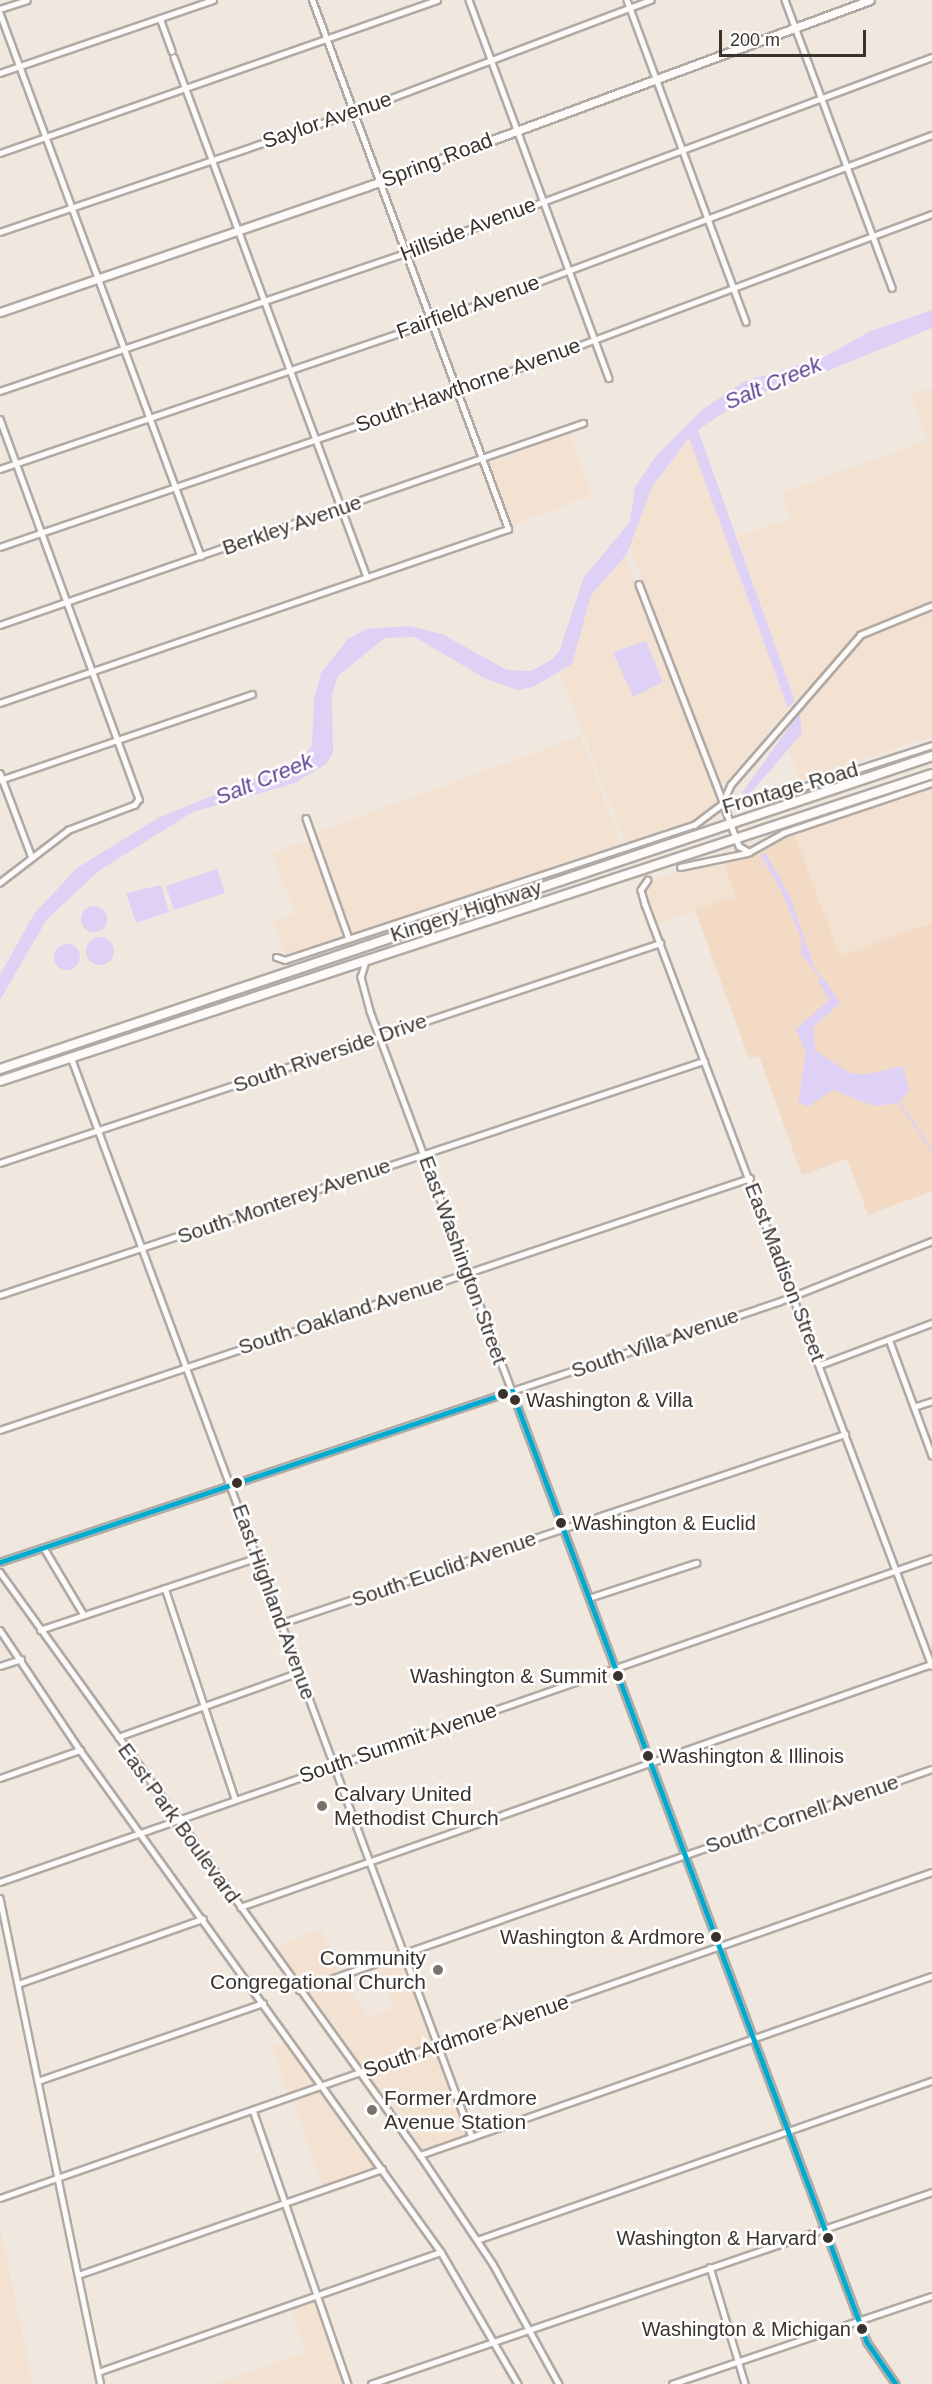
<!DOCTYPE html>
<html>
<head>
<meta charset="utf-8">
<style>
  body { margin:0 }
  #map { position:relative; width:932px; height:2384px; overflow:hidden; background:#f0e7df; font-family:Arial,sans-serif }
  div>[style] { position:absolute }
  .built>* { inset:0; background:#f3e2d2 }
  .green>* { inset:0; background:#f2dac4 }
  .water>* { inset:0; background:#dfd1f5 }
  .round { border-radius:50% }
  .stream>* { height:1.5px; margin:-0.75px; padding:0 0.75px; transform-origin:0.75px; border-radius:0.75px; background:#dfd1f5 }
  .roads { filter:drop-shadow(2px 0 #b1aaa4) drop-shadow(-2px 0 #b1aaa4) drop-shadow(0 2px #b1aaa4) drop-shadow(0 -2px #b1aaa4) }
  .street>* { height:4.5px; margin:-2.25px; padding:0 2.25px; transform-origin:2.25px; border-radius:2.25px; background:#fdfbfa }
  .secondary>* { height:7px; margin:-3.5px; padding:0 3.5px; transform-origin:3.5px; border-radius:3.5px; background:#fdfbfa }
  .highway>* { height:8px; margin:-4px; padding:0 4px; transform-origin:4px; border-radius:4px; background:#fdfbfa }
  .bus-1>* { height:4.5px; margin:-2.25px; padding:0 2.25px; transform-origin:2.25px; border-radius:2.25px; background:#00a9ce }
  .dots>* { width:16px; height:16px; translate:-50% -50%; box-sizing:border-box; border:3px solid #fff; border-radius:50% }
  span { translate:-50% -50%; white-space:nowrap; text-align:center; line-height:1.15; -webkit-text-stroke:5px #fff; paint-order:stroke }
  .bus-label { font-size:20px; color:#3a332d }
  .left { translate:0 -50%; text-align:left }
  .right { translate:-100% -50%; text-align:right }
  .street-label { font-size:21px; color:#3a332d }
  .poi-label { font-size:21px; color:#3a332d }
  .water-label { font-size:22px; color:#624493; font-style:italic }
  .scale { position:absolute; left:719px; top:30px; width:147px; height:27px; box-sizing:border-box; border:3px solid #3a332d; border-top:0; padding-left:8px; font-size:18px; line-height:21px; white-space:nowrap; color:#3a332d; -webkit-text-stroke:4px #fff; paint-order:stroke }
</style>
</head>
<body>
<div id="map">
  <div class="built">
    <i style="clip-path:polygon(932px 388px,932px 604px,864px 630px,795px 701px,737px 536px,790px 518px,782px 493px,927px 440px,911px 395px)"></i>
    <i style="clip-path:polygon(570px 433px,592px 495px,513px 525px,490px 463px)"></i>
    <i style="clip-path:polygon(689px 438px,788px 708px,726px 782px,718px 782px,630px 548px,652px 487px)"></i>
    <i style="clip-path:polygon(625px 556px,720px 802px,692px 824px,626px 844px,560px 674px,572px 664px,591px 595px)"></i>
    <i style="clip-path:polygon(932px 608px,932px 736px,800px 781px,788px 749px,802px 733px,800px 712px,866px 633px)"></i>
    <i style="clip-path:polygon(580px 736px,622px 845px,350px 936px,314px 833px)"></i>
    <i style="clip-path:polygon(932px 787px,932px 923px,840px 957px,794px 834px)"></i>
    <i style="clip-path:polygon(310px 840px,347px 938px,286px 956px,273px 922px,295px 915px,273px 853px)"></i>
    <i style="clip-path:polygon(714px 861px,723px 863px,736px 896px,656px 925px,644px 893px,650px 881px)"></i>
    <i style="clip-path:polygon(322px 1929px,339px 1974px,368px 2017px,393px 2008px,375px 1961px,406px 1950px,475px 2139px,422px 2157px,272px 1948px)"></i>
    <i style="clip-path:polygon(289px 2042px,321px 2085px,288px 2096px,272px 2047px)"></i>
    <i style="clip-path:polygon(322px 2088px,380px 2168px,323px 2188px,292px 2098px)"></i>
    <i style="clip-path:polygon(0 2226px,33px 2384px,0 2384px)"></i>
    <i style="clip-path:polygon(317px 2297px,342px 2384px,215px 2384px,306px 2352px,291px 2306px)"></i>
  </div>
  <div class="green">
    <i style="clip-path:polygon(794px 834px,840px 956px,932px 923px,932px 1191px,868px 1215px,847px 1159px,802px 1175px,759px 1056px,749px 1059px,695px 910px,736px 896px,723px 863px,757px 854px)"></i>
  </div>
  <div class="water">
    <i style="clip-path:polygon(932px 310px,932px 328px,825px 372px,745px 398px,698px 430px,795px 701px,788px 708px,689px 438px,652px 487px,627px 554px,591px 595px,572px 664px,533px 687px,517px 690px,484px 678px,415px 637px,385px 638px,338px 676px,332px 694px,333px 753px,326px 764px,295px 783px,193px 812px,100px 870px,47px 919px,0 1000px,0 975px,34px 914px,77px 868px,158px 818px,302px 759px,312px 745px,314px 699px,321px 673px,348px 639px,366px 629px,409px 626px,442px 634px,507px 670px,531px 671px,551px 660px,559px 652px,584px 577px,630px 522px,635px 487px,655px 457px,702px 410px,743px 382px,824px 357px,871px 331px)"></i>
    <i style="clip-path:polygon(646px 641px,663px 682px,633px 697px,613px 652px)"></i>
    <i style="clip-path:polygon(800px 712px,802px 733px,750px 794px,741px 794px)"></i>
    <i style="clip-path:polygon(765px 852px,789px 894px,816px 972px,801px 954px,801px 938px,781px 890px,760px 855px)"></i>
    <i style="clip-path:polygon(217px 869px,225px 893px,174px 910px,166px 886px)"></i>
    <i style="clip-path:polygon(161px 885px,169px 912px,136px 923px,126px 893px)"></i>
    <i class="round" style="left:81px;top:906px;width:26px;height:26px"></i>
    <i class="round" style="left:86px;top:937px;width:28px;height:28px"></i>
    <i class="round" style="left:54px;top:944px;width:26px;height:26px"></i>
    <i style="clip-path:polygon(824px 978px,840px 1003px,813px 1027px,816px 1051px,850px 1073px,864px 1075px,902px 1066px,910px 1090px,899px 1103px,874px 1106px,833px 1090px,807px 1107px,798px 1102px,806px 1053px,796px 1029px,829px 1000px,818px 981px)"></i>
  </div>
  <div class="stream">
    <i style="left:815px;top:969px;width:14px;rotate:54deg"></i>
    <i style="left:899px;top:1102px;width:58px;rotate:55.5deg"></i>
  </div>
  <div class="roads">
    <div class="street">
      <i style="left:469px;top:0;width:403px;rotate:69.7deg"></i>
      <i style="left:627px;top:0;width:343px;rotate:69.7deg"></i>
      <i style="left:785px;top:0;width:307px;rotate:69.6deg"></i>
      <i style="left:0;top:9px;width:28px;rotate:-18deg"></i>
      <i style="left:0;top:13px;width:579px;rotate:69.69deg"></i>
      <i style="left:160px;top:18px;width:35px;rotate:70deg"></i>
      <i style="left:174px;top:57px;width:555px;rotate:69.64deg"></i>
      <i style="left:0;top:73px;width:225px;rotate:-18.9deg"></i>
      <i style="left:0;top:153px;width:463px;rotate:-19.3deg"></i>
      <i style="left:0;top:232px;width:374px;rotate:-18.7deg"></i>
      <i style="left:354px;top:112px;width:317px;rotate:-20.7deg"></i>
      <i style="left:0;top:391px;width:431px;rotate:-18.8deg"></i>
      <i style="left:408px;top:252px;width:559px;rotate:-20.41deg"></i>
      <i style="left:0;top:419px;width:405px;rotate:69.9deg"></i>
      <i style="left:139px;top:799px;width:7px;rotate:124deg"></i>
      <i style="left:135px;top:805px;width:71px;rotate:159.3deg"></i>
      <i style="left:69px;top:830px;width:87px;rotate:142.5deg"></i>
      <i style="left:0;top:469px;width:455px;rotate:-18.8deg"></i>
      <i style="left:431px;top:322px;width:535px;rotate:-20.47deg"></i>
      <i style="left:0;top:547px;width:483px;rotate:-18.8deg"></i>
      <i style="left:457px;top:391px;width:507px;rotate:-20.44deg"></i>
      <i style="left:639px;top:584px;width:234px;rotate:68.9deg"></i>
      <i style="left:932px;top:606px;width:77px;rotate:157.8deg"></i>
      <i style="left:861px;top:635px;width:198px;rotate:130.9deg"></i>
      <i style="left:731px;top:785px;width:20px;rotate:114deg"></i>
      <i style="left:723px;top:803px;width:46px;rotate:69.6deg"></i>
      <i style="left:739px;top:846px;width:12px;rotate:31deg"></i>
      <i style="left:749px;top:852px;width:39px;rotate:-29deg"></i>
      <i style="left:783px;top:833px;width:157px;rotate:-18.6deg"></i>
      <i style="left:0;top:625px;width:617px;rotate:-19.11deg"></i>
      <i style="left:0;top:703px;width:537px;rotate:-18.91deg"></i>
      <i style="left:508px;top:529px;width:564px;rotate:-110.33deg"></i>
      <i style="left:0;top:773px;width:88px;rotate:69.3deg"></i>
      <i style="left:0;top:780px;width:266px;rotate:-18.8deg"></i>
      <i style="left:306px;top:818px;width:128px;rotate:70.4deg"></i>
      <i style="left:680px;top:867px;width:68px;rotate:-11.8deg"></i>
      <i style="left:648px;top:880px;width:12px;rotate:125deg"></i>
      <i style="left:641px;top:890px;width:15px;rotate:74deg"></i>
      <i style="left:645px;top:904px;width:814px;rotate:69.36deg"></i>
      <i style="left:276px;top:957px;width:9px;rotate:18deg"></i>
      <i style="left:285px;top:960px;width:431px;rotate:-18.3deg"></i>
      <i style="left:694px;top:825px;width:36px;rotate:-37deg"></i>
      <i style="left:723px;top:803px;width:40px;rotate:-4.3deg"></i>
      <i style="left:763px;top:800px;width:178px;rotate:-18deg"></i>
      <i style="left:366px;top:961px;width:17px;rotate:107deg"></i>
      <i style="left:361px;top:977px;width:35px;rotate:75deg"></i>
      <i style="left:370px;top:1011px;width:1421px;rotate:69.52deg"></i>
      <i style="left:867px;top:2342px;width:51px;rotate:55.4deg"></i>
      <i style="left:71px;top:1057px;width:1152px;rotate:69.63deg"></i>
      <i style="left:0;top:1163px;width:696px;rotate:-18.43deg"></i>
      <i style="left:0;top:1295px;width:742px;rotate:-18.39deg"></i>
      <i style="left:889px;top:1339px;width:124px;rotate:69.7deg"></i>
      <i style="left:820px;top:1365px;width:120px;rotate:-20.6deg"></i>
      <i style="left:914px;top:1407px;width:19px;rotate:-18deg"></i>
      <i style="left:0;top:1430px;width:791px;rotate:-18.57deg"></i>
      <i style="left:44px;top:1548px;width:78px;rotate:59.2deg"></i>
      <i style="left:0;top:1562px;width:820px;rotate:-18.48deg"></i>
      <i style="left:778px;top:1302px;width:166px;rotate:-21.6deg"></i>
      <i style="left:0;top:1572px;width:719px;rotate:54.23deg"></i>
      <i style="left:420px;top:2155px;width:131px;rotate:56.2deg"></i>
      <i style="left:493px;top:2264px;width:137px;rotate:61.2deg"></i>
      <i style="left:165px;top:1588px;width:222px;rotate:71.6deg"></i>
      <i style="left:589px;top:1598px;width:113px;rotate:-18.1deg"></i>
      <i style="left:282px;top:1623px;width:594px;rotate:-18.56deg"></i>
      <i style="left:0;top:1630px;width:144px;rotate:56.3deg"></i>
      <i style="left:80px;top:1750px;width:618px;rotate:54.28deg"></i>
      <i style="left:441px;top:2252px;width:153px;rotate:59.7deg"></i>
      <i style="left:40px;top:1630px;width:230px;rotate:-18.5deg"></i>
      <i style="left:0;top:1666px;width:22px;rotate:-18deg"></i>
      <i style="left:118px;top:1737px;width:193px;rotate:-19.7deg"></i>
      <i style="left:0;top:1778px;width:85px;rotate:-19.3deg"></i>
      <i style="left:0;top:1882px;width:987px;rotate:-19.17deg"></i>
      <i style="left:0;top:1898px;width:496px;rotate:78.3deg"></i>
      <i style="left:240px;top:1907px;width:732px;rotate:-19.37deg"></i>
      <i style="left:18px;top:1984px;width:196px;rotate:-19.4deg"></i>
      <i style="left:299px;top:1990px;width:670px;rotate:-19.25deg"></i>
      <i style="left:38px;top:2081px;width:238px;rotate:-19.1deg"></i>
      <i style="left:253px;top:2110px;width:290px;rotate:70.9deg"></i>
      <i style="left:420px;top:2155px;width:542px;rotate:-19.27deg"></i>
      <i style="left:0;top:2198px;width:987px;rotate:-19.28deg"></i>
      <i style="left:477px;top:2240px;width:482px;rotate:-19.3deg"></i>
      <i style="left:710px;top:2267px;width:122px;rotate:73.3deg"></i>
      <i style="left:78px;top:2275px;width:322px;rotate:-19.2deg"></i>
      <i style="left:98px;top:2372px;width:363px;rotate:-19.3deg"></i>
      <i style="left:371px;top:2384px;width:593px;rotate:-18.89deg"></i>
      <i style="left:672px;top:2384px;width:274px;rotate:-18.7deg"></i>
    </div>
    <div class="secondary">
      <i style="left:0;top:312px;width:389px;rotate:-18.9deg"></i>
      <i style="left:368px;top:186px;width:535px;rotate:-20.33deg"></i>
    </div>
    <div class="highway">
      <i style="left:0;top:1069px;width:983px;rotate:-18.56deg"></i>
      <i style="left:0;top:1081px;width:981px;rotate:-18.23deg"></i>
    </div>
  </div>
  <div class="bus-1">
    <i style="left:0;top:1562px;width:540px;rotate:-18.47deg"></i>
    <i style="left:512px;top:1391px;width:1015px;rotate:69.53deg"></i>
    <i style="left:867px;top:2342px;width:51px;rotate:55.4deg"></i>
  </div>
  <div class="dots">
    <i style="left:503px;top:1394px;background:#3a332d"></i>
    <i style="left:515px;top:1400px;background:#3a332d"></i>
    <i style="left:237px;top:1483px;background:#3a332d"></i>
    <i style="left:561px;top:1523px;background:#3a332d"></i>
    <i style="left:618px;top:1676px;background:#3a332d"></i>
    <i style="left:648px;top:1756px;background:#3a332d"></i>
    <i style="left:322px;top:1806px;background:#7a726b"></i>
    <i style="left:716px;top:1937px;background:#3a332d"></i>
    <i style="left:438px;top:1970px;background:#7a726b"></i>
    <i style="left:372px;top:2110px;background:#7a726b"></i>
    <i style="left:828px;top:2238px;background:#3a332d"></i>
    <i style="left:862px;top:2329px;background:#3a332d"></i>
  </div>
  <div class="bus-label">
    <span class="left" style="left:526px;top:1400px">Washington &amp; Villa</span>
    <span class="left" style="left:572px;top:1523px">Washington &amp; Euclid</span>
    <span class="right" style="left:607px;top:1676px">Washington &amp; Summit</span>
    <span class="left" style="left:659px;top:1756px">Washington &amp; Illinois</span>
    <span class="right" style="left:705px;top:1937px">Washington &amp; Ardmore</span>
    <span class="right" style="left:817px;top:2238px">Washington &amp; Harvard</span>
    <span class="right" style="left:851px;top:2329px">Washington &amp; Michigan</span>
  </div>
  <div class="street-label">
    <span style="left:327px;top:120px;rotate:-19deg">Saylor Avenue</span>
    <span style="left:437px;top:160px;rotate:-21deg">Spring Road</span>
    <span style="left:468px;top:229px;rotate:-21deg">Hillside Avenue</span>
    <span style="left:468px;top:307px;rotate:-20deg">Fairfield Avenue</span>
    <span style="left:468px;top:385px;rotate:-20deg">South Hawthorne Avenue</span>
    <span style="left:292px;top:525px;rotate:-19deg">Berkley Avenue</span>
    <span style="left:790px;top:788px;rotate:-16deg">Frontage Road</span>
    <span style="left:466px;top:911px;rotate:-18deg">Kingery Highway</span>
    <span style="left:330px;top:1053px;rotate:-19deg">South Riverside Drive</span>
    <span style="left:284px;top:1201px;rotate:-19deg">South Monterey Avenue</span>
    <span style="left:463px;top:1260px;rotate:70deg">East Washington Street</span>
    <span style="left:785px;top:1272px;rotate:69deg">East Madison Street</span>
    <span style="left:341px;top:1315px;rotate:-18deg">South Oakland Avenue</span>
    <span style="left:655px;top:1343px;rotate:-19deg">South Villa Avenue</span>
    <span style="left:444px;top:1569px;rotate:-19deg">South Euclid Avenue</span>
    <span style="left:274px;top:1602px;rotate:70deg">East Highland Avenue</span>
    <span style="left:398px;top:1743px;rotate:-19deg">South Summit Avenue</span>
    <span style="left:802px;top:1814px;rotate:-19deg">South Cornell Avenue</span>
    <span style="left:179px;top:1823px;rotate:54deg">East Park Boulevard</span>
    <span style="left:466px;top:2036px;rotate:-19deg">South Ardmore Avenue</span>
  </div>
  <div class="poi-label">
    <span class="left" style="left:334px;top:1806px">Calvary United<br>Methodist Church</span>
    <span class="right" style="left:426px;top:1970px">Community<br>Congregational Church</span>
    <span class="left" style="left:384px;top:2110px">Former Ardmore<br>Avenue Station</span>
  </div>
  <div class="water-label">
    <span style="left:773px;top:383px;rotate:-23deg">Salt Creek</span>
    <span style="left:264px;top:779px;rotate:-22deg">Salt Creek</span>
  </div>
  <div class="scale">200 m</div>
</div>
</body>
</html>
